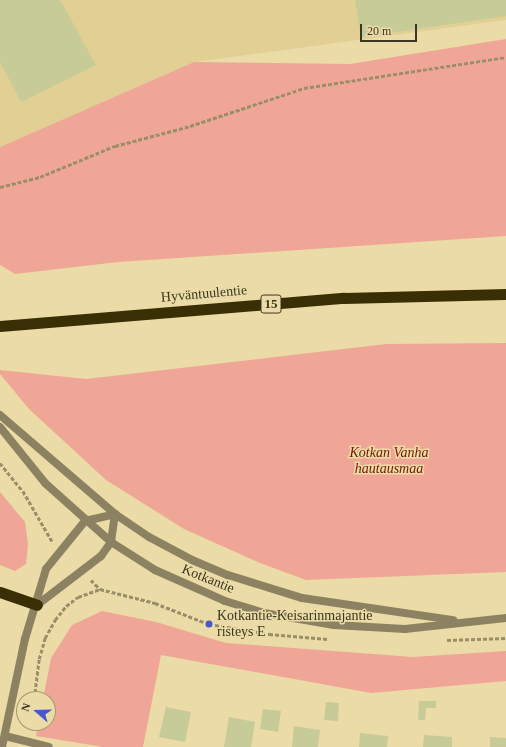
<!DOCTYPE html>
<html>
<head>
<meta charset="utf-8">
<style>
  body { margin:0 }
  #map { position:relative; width:506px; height:747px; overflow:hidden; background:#ebdba7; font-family:Georgia,serif }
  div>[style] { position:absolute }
  .built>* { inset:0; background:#e2cf94 }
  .green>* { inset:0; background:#f0a696 }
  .building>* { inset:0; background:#c6cb97 }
  .path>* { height:2.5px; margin-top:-1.25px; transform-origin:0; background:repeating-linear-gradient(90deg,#998e68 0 4px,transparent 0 6px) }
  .minor>* { height:8px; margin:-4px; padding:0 4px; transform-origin:4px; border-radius:4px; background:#8c8261 }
  .tertiary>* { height:8px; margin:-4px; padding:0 4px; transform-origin:4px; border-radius:4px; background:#8c8261 }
  .trunk>* { height:11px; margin:-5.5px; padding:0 5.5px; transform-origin:5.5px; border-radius:5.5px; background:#3a2e04 }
  .dots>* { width:11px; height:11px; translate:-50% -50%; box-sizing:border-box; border:2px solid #ebdba7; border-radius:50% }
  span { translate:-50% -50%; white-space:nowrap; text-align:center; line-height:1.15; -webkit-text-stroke:3px #ebdba7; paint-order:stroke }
  .shield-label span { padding:1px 3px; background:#ebdba7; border:1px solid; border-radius:3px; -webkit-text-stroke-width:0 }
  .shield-label { font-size:13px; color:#3d3722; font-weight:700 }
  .street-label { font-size:14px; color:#3d3722 }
  .park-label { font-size:14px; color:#7a1503; font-style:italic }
  .poi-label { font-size:14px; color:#3d3722 }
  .left { translate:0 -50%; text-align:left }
  .north { position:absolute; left:16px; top:691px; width:40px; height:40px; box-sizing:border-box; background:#ebdba7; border:1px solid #a59972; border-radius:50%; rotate:290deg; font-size:11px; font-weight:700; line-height:16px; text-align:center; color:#3d3722 }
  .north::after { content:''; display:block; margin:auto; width:14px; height:18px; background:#4757cb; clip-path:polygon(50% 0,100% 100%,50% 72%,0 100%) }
  .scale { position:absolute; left:360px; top:24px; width:57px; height:18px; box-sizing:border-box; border:2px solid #3d3722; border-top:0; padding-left:5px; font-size:12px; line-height:14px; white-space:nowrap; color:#3d3722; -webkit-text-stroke:3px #ebdba7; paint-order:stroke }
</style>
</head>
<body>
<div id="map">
  <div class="built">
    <i style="clip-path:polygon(0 0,506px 0,506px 20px,194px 62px,0 147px)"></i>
  </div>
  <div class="green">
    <i style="clip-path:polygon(506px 39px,506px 236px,118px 262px,15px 274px,0 265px,0 147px,194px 62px,350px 64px)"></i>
    <i style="clip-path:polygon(506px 343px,506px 572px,306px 580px,260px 563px,184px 529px,106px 480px,29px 409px,0 374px,0 370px,86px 379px,386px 344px)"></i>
    <i style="clip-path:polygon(0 492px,25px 522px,28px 544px,26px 564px,15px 571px,0 565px)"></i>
    <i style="clip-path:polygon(102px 611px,156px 622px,226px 643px,413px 657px,506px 651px,506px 681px,371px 693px,161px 655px,143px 747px,103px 747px,36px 736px,38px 723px,48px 723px,48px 699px,43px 699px,51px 658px,72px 625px)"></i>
  </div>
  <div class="building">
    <i style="clip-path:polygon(0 0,60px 0,96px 65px,21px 102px,0 62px)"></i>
    <i style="clip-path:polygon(355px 0,506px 0,506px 16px,361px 37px)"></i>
    <i style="clip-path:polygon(419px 701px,436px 701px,436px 708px,426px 708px,425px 720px,418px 720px)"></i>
    <i style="clip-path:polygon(326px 702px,339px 703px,338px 721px,324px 720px)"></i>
    <i style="clip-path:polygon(166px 707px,191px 712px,185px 742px,159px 737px)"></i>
    <i style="clip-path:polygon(263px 709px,281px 711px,278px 732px,260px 729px)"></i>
    <i style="clip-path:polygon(229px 717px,255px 722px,251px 747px,224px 747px)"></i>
    <i style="clip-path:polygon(294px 726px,320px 730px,318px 747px,292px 747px)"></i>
    <i style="clip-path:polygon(360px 733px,388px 736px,387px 747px,359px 747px)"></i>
    <i style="clip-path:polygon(424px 735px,452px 737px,452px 747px,423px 747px)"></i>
    <i style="clip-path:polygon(490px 737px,506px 738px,506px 747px,490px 747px)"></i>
  </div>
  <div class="path">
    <i style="left:0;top:187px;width:41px;rotate:-14deg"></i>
    <i style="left:40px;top:177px;width:81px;rotate:-22.5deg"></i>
    <i style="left:115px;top:146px;width:78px;rotate:-14.9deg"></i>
    <i style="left:190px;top:126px;width:120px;rotate:-18.4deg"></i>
    <i style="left:304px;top:88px;width:204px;rotate:-8.7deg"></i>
    <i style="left:0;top:463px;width:36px;rotate:51deg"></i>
    <i style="left:23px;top:491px;width:58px;rotate:59.9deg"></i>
    <i style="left:91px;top:580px;width:13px;rotate:45deg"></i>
    <i style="left:100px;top:589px;width:57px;rotate:14.3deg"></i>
    <i style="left:155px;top:603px;width:58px;rotate:21.3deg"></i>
    <i style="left:209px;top:624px;width:61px;rotate:9.5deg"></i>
    <i style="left:269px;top:634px;width:59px;rotate:4.8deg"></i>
    <i style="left:447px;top:640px;width:59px;rotate:-1.9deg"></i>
    <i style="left:34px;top:699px;width:40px;rotate:-82.9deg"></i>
    <i style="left:39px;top:659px;width:22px;rotate:-74deg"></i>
    <i style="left:45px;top:638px;width:21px;rotate:-61deg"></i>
    <i style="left:55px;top:620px;width:18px;rotate:-52deg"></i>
    <i style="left:66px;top:606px;width:15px;rotate:-37deg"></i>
    <i style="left:78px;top:597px;width:23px;rotate:-20deg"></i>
  </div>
  <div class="minor">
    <i style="left:5px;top:736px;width:45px;rotate:14deg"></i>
  </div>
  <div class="tertiary">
    <i style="left:0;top:415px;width:152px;rotate:40.7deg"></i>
    <i style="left:115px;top:514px;width:41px;rotate:34.1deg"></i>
    <i style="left:149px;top:537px;width:49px;rotate:28.1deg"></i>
    <i style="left:192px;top:560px;width:39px;rotate:23deg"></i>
    <i style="left:228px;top:575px;width:77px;rotate:17.3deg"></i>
    <i style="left:302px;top:598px;width:153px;rotate:8.3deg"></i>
    <i style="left:0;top:427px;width:72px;rotate:51.2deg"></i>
    <i style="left:45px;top:483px;width:89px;rotate:41.8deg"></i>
    <i style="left:111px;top:542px;width:52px;rotate:32.5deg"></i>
    <i style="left:155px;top:570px;width:77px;rotate:23.9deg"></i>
    <i style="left:225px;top:601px;width:41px;rotate:17.1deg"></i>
    <i style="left:264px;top:613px;width:71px;rotate:9.7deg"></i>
    <i style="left:334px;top:625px;width:71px;rotate:3.2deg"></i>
    <i style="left:405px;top:629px;width:102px;rotate:-6.2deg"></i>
    <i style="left:37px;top:605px;width:81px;rotate:-37.4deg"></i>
    <i style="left:101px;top:556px;width:17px;rotate:-54deg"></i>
    <i style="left:111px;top:542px;width:28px;rotate:-82deg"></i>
    <i style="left:2px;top:747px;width:110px;rotate:-78deg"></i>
    <i style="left:25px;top:639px;width:73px;rotate:-73.3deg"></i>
    <i style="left:46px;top:569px;width:62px;rotate:-50.9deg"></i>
    <i style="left:85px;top:521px;width:31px;rotate:-13deg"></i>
  </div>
  <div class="trunk">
    <i style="left:0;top:326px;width:345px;rotate:-4.7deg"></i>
    <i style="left:344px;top:298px;width:162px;rotate:-1.4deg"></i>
    <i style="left:0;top:592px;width:39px;rotate:19deg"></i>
  </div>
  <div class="dots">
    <i style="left:209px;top:624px;background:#4757cb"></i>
  </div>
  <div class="shield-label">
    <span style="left:271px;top:304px">15</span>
  </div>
  <div class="street-label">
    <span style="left:204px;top:294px;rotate:-5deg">Hyväntuulentie</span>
    <span style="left:208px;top:579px;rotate:22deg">Kotkantie</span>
  </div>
  <div class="park-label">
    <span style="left:389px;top:461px">Kotkan Vanha<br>hautausmaa</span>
  </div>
  <div class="poi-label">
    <span class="left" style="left:217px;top:624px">Kotkantie-Keisarinmajantie<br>risteys E</span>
  </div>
  <div class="north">N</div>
  <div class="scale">20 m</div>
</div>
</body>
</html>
